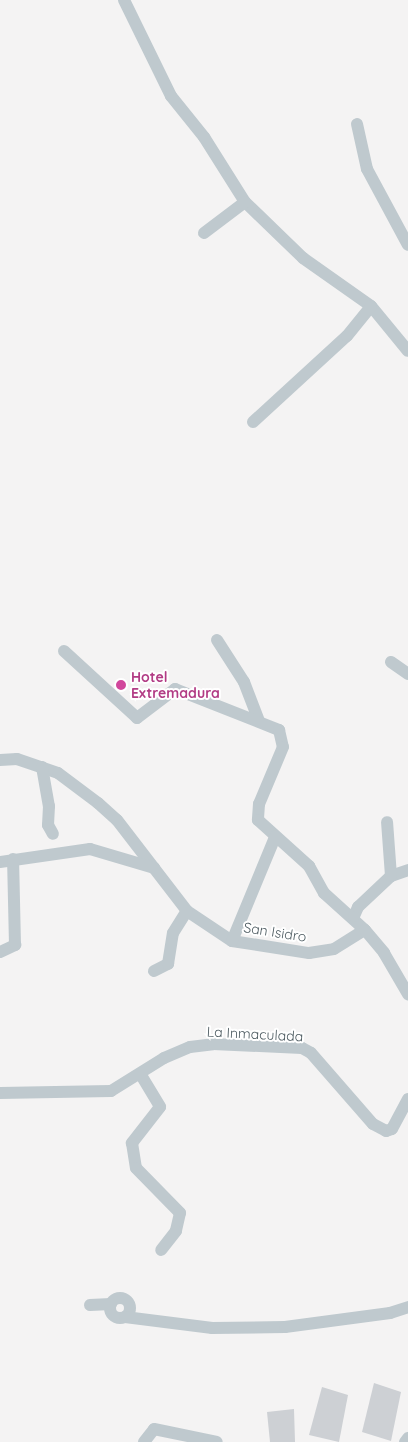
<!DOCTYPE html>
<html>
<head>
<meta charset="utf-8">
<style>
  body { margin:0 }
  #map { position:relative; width:408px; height:1442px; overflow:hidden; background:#f4f3f3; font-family:Quicksand,sans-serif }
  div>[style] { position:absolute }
  .building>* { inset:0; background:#cdd0d4 }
  .minor>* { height:12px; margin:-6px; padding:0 6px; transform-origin:6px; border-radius:6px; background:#bfc9ce }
  .minor>.ring { margin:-6px; padding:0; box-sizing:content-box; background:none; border:12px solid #bfc9ce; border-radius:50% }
  .dots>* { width:14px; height:14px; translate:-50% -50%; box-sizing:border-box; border:2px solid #fff; border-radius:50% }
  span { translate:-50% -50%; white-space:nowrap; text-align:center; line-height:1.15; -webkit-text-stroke:4px #fff; paint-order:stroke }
  .hotel-label { font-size:14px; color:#b23c85; font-weight:700 }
  .left { translate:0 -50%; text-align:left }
  .street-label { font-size:14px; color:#4b595f }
</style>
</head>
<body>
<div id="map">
  <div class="building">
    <i style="clip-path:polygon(374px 1383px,401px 1392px,391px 1441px,362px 1432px)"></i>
    <i style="clip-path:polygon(322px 1387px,348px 1395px,339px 1442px,309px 1435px)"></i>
    <i style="clip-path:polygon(294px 1409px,295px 1442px,270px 1442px,267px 1412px)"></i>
  </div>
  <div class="minor">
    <i style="left:124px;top:0;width:107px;rotate:63.9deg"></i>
    <i style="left:171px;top:96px;width:53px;rotate:51.2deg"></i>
    <i style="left:204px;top:137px;width:77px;rotate:57.8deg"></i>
    <i style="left:245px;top:202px;width:81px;rotate:44deg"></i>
    <i style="left:303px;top:258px;width:83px;rotate:35.2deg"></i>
    <i style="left:371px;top:306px;width:58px;rotate:50.6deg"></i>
    <i style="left:357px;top:124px;width:46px;rotate:77.5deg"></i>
    <i style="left:367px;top:169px;width:86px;rotate:61.7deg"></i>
    <i style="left:204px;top:233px;width:51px;rotate:-37.1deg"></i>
    <i style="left:253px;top:422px;width:127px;rotate:-42.5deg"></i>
    <i style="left:347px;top:336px;width:38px;rotate:-51deg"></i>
    <i style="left:217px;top:640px;width:50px;rotate:57.3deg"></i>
    <i style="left:244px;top:682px;width:42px;rotate:69deg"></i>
    <i style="left:64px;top:651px;width:99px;rotate:42.5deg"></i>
    <i style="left:137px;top:718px;width:48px;rotate:-37.3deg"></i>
    <i style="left:175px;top:689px;width:112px;rotate:21.5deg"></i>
    <i style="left:279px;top:730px;width:17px;rotate:77deg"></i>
    <i style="left:283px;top:747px;width:62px;rotate:112.8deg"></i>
    <i style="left:259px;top:804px;width:16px;rotate:94deg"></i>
    <i style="left:258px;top:820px;width:69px;rotate:42deg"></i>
    <i style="left:309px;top:866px;width:31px;rotate:61deg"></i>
    <i style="left:324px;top:893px;width:55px;rotate:42.1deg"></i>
    <i style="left:391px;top:662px;width:21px;rotate:35deg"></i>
    <i style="left:0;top:760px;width:17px;rotate:-3deg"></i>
    <i style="left:17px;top:759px;width:43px;rotate:18.9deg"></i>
    <i style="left:58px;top:773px;width:50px;rotate:36.9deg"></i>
    <i style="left:98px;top:803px;width:25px;rotate:42deg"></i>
    <i style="left:117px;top:820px;width:115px;rotate:52.4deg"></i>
    <i style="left:187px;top:911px;width:54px;rotate:33.7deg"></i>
    <i style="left:232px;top:941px;width:78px;rotate:8.9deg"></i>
    <i style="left:309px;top:953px;width:25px;rotate:-9deg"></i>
    <i style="left:334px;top:949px;width:36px;rotate:-32deg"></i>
    <i style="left:365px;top:930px;width:30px;rotate:50deg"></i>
    <i style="left:384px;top:953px;width:48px;rotate:59.7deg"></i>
    <i style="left:42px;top:767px;width:40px;rotate:80deg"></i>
    <i style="left:49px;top:806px;width:19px;rotate:93deg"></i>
    <i style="left:48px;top:825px;width:10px;rotate:61deg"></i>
    <i style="left:0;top:862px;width:91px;rotate:-8.2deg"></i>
    <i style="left:90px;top:849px;width:67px;rotate:16.5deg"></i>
    <i style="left:391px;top:876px;width:18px;rotate:-19deg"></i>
    <i style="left:354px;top:916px;width:10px;rotate:-66deg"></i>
    <i style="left:358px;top:907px;width:45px;rotate:-43.2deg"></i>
    <i style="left:391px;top:876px;width:54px;rotate:-94.2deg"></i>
    <i style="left:232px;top:941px;width:113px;rotate:-67.5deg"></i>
    <i style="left:0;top:952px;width:17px;rotate:-25deg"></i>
    <i style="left:15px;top:945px;width:86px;rotate:-91.3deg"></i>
    <i style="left:154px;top:971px;width:16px;rotate:-27deg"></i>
    <i style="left:168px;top:964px;width:31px;rotate:-81deg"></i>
    <i style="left:173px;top:933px;width:26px;rotate:-58deg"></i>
    <i style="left:141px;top:1075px;width:37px;rotate:59deg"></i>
    <i style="left:160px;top:1107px;width:46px;rotate:127.9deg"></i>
    <i style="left:132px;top:1143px;width:25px;rotate:81deg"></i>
    <i style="left:136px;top:1168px;width:63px;rotate:45.6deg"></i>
    <i style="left:180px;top:1213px;width:18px;rotate:103deg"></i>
    <i style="left:176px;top:1231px;width:24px;rotate:128deg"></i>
    <i style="left:0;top:1093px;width:111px;rotate:-1deg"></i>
    <i style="left:111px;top:1091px;width:62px;rotate:-31.9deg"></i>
    <i style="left:164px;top:1058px;width:28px;rotate:-23deg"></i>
    <i style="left:190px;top:1047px;width:23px;rotate:-7deg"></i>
    <i style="left:213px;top:1044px;width:89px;rotate:2.6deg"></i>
    <i style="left:302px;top:1048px;width:10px;rotate:29deg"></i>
    <i style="left:311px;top:1053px;width:94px;rotate:48.9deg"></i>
    <i style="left:373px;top:1124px;width:15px;rotate:28deg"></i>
    <i style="left:386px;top:1131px;width:6px;rotate:-18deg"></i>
    <i style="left:392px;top:1129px;width:34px;rotate:-62deg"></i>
    <i class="ring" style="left:110px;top:1298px;width:8px;height:8px"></i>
    <i style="left:90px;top:1305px;width:21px;rotate:-3deg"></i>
    <i style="left:125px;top:1317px;width:88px;rotate:7.2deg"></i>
    <i style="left:212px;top:1328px;width:73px;rotate:-0.8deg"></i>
    <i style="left:285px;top:1327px;width:106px;rotate:-7.6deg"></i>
    <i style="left:390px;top:1313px;width:19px;rotate:-18deg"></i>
    <i style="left:144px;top:1442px;width:16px;rotate:-52deg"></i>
    <i style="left:154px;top:1429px;width:64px;rotate:11.7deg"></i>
    <i style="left:405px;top:1442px;width:5px;rotate:-53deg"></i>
  </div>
  <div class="dots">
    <i style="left:121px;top:685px;background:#d1479c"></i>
  </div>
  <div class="hotel-label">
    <span class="left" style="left:131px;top:685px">Hotel<br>Extremadura</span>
  </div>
  <div class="street-label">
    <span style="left:275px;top:932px;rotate:9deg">San Isidro</span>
    <span style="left:255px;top:1034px;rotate:3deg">La Inmaculada</span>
  </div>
</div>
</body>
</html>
